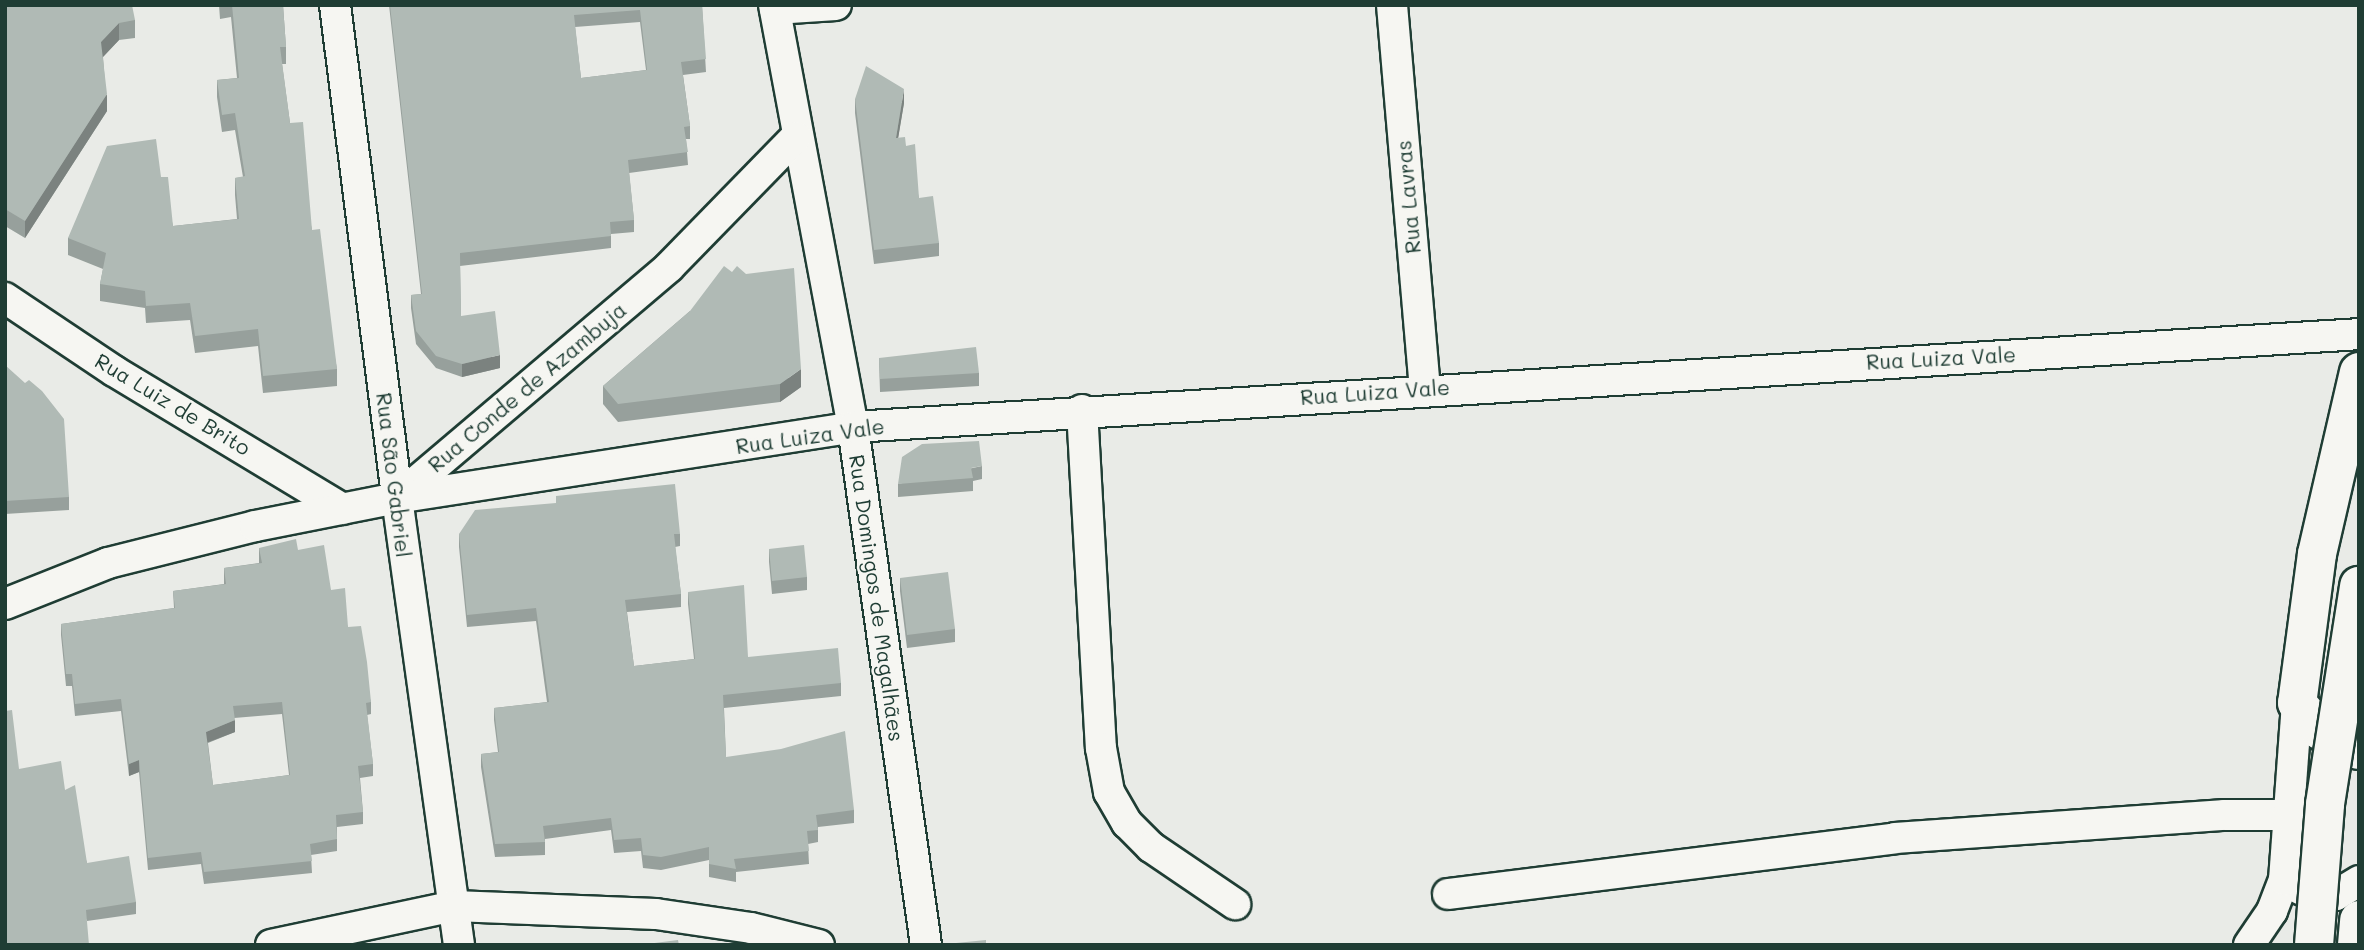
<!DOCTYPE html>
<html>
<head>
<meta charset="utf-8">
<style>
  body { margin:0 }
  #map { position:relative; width:2364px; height:950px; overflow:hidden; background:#e9ebe7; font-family:Mali,sans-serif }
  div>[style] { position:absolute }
  .roads { filter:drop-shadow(2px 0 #1f3d34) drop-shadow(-2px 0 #1f3d34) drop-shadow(0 2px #1f3d34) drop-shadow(0 -2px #1f3d34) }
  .street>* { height:30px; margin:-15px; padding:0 15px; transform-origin:15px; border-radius:15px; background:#f6f6f2 }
  .secondary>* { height:38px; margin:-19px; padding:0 19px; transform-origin:19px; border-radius:19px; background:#f6f6f2 }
  .primary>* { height:38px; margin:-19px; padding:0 19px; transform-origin:19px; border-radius:19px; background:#f6f6f2 }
  .bridges { filter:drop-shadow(2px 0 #1f3d34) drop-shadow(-2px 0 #1f3d34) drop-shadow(0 2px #1f3d34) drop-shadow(0 -2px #1f3d34) }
  .primary-bridge>* { height:38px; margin:-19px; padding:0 19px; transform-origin:19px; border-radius:19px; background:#f6f6f2 }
  .wall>* { inset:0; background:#97a09c }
  .shaded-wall>* { inset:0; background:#7b827f }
  .building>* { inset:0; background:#b0bab5 }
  span { translate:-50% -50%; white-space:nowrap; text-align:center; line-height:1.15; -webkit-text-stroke:5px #f6f6f2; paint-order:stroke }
  .street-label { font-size:21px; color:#1f3d34 }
  .frame { position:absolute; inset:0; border:7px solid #1f3d34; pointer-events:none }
</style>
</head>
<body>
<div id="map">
  <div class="roads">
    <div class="street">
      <i style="left:335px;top:5px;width:497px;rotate:82.8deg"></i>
      <i style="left:397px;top:498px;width:451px;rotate:82.1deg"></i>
      <i style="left:774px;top:5px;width:429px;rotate:79.4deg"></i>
      <i style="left:853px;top:427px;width:523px;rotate:81.98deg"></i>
      <i style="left:1392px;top:5px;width:385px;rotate:85.1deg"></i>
      <i style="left:775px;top:9px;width:61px;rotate:-3.8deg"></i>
      <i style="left:5px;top:298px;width:131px;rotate:33.8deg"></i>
      <i style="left:114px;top:371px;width:267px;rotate:31.1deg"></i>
      <i style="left:1082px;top:410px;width:339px;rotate:86.8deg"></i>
      <i style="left:1101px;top:748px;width:45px;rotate:79.7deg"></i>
      <i style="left:1109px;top:792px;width:36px;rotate:60deg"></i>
      <i style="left:1127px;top:823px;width:34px;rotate:45deg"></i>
      <i style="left:1151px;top:847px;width:102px;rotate:34.2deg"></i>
      <i style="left:397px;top:498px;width:357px;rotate:-40.3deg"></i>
      <i style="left:669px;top:267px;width:182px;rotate:-45.7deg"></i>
      <i style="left:5px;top:604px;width:111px;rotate:-21.7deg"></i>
      <i style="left:108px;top:563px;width:152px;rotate:-14.1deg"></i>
      <i style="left:255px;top:526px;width:145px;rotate:-11.2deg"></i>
      <i style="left:397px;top:498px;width:461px;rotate:-8.8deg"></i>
      <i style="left:853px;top:427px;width:1509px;rotate:-3.53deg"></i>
      <i style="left:2300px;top:889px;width:20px;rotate:24deg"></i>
      <i style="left:2318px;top:897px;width:18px;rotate:-6deg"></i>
      <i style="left:2336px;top:895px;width:27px;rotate:-31deg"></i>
      <i style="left:1448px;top:894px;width:450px;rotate:-7.1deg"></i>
      <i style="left:1895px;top:838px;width:331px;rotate:-4deg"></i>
      <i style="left:2225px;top:815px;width:64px"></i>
      <i style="left:271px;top:945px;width:187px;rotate:-12deg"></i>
      <i style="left:454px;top:906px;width:202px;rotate:2.3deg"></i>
      <i style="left:656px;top:914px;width:96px;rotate:8.4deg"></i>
      <i style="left:751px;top:928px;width:70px;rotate:14deg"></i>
      <i style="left:2249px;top:945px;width:41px;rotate:-55.9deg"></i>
      <i style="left:2272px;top:911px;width:33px;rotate:-69deg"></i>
      <i style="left:2284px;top:880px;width:177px;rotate:-85.8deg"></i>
    </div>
    <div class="secondary">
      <i style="left:2359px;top:372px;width:187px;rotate:103deg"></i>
      <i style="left:2317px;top:554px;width:150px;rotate:97.6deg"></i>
      <i style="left:2297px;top:703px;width:35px;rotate:50deg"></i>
      <i style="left:2320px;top:730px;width:30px;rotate:34deg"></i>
      <i style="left:2345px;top:747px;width:14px;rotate:12deg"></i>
    </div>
    <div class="primary">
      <i style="left:2357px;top:945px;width:25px;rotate:-85deg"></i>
    </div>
  </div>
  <div class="bridges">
    <div class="primary-bridge">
      <i style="left:2314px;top:945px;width:141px;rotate:-85.5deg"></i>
      <i style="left:2325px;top:804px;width:221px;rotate:-81.1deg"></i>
    </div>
  </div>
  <div class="wall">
    <i style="clip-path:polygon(5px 5px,135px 20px,135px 38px,119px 40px,103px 57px,107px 111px,25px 238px,5px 226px)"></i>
    <i style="clip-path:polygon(219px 5px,283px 5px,286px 47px,286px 64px,282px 64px,290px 123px,312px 230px,337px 369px,337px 386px,263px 393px,258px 346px,195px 353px,190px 320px,146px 323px,145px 308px,100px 301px,100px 284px,103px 269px,68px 255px,68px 238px,161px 177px,173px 226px,237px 219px,235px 195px,235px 178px,243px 177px,235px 130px,222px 132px,217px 97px,217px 80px,237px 78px,231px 17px,220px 19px)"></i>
    <i style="clip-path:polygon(evenodd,389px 5px,702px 5px,706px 72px,683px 75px,690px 126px,690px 139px,686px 139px,688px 165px,629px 173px,634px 220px,634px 232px,611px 234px,611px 248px,460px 266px,461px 316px,500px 368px,462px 377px,436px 368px,416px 344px,411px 308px,411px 295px,421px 294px,389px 5px,640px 22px,646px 70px,581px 78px,575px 27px,640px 22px)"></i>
    <i style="clip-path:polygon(855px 99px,904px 103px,898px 138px,906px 146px,919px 198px,939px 243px,939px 256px,874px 264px,855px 113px)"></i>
    <i style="clip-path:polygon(690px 311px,801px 387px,780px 402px,618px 422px,603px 404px,603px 386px)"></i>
    <i style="clip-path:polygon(879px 358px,979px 373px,979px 386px,880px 392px)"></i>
    <i style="clip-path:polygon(5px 365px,69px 497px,69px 510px,5px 514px)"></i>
    <i style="clip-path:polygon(982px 466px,982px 479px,973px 481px,973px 491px,898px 497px,898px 484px)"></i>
    <i style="clip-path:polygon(556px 496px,680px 534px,680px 546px,675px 547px,681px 594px,681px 607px,627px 612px,634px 666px,694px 659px,688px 604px,688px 592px,748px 657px,841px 683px,841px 696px,724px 708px,726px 757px,854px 810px,854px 823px,818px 827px,818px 842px,808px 844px,809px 864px,736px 872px,736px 882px,709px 877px,709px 860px,661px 870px,643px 868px,641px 851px,614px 853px,611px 830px,545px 839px,545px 855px,495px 857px,481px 767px,481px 754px,498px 752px,494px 720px,494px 708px,547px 702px,536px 621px,467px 627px,459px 547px,459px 534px,556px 504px)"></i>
    <i style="clip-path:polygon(evenodd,259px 548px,298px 550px,331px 590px,348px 627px,371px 702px,371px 714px,367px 715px,373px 764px,373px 776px,360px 778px,363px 812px,363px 824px,337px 827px,337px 851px,311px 855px,312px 873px,204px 884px,201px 864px,148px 870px,139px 772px,129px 776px,121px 711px,75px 716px,72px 686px,66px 686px,61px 635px,61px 624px,174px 608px,173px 591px,224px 584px,224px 568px,259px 563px,259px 548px,282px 714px,289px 775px,213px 785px,208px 743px,235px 732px,234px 718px,282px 714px)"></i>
    <i style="clip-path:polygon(769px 549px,807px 577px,807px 590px,772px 594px,769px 562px)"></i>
    <i style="clip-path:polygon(900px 578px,955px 629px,955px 642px,907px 648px,900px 591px)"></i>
    <i style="clip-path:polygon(19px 769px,65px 790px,87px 863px,136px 902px,136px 914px,87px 921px)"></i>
  </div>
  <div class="shaded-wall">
    <i style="clip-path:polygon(119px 23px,119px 40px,101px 59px,101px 42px)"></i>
    <i style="clip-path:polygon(904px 89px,904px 103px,896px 151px,896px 138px)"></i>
    <i style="clip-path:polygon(107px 94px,107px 111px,25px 238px,25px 221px)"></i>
    <i style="clip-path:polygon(500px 355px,500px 368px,462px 377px,462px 364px)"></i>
    <i style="clip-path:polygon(801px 369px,801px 387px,780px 402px,780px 384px)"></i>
    <i style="clip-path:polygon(235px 720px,235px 732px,206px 743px,206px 732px)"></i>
    <i style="clip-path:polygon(139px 760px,139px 772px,129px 776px,129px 764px)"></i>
  </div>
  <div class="building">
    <i style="clip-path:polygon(5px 5px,132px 5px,135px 20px,119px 23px,101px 42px,107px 94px,25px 221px,5px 209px)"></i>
    <i style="clip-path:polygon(232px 5px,283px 5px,286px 47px,280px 47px,290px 123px,303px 122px,312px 230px,320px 229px,337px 369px,263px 376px,258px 329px,195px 336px,190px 303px,146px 306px,145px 291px,100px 284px,106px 253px,68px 238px,107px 146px,156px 139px,161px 177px,168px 177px,173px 226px,239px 219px,235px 178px,245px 176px,235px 113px,222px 115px,217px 80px,239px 78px)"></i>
    <i style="clip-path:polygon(evenodd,390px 5px,702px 5px,706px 59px,681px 62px,690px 126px,684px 127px,688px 152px,628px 160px,634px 220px,610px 222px,611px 236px,460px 253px,461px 316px,495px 311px,500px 355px,462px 364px,436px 356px,416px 331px,411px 295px,422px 294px,390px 5px,640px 10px,647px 70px,581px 78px,574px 15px,640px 10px)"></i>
    <i style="clip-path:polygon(866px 66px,904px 89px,896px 138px,905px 137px,906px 146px,915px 144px,919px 198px,933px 196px,939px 243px,874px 250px,855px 99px)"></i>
    <i style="clip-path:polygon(724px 266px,732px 272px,737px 266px,746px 274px,794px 268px,801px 369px,780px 384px,618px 404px,603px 386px,690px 311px)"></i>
    <i style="clip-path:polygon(976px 347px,979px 373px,880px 379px,879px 358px)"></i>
    <i style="clip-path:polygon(5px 365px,25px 383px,29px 380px,42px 391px,64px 419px,69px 497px,5px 501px)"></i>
    <i style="clip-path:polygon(979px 441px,982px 466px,971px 468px,973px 478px,898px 484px,902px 457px,922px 444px)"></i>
    <i style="clip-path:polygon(675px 484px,680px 534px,674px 534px,681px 594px,625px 600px,634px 666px,695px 659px,688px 592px,744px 585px,748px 657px,838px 648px,841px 683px,723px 695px,726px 757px,781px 749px,845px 731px,854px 810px,816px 815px,818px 830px,807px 831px,809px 851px,734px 859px,736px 869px,709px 864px,709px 847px,661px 857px,643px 855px,641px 838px,614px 840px,611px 818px,543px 826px,545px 842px,495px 844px,481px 754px,499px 752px,494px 708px,549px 702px,536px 608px,467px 615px,459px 534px,475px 510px,556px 503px,556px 496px)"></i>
    <i style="clip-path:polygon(evenodd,296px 539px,298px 550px,324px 545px,331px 590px,345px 588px,348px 627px,361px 626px,367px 662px,371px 702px,366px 703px,373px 764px,358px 766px,363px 812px,336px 815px,337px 839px,310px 844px,312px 861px,204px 872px,201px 852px,148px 858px,139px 760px,129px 764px,121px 699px,75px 704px,72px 674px,66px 674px,61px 624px,175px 608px,173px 591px,226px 584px,224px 568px,262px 563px,259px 548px,296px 539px,282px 702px,290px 775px,213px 785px,206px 732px,235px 720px,233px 706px,282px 702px)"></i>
    <i style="clip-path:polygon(804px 545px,807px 577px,772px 581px,769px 549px)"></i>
    <i style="clip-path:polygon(948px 572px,955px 629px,907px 635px,900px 578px)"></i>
    <i style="clip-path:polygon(12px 710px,19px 769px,61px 761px,65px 790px,75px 785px,87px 863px,129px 856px,136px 902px,86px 910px,89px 945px,5px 945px,5px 711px)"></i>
    <i style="clip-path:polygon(678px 940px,679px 945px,639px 945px)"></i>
    <i style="clip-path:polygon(986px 940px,986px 945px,956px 945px,956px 943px)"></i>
  </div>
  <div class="street-label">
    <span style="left:1408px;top:197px;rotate:-95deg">Rua Lavras</span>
    <span style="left:1941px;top:358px;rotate:-3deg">Rua Luiza Vale</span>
    <span style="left:527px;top:387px;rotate:-40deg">Rua Conde de Azambuja</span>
    <span style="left:1375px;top:392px;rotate:-4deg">Rua Luiza Vale</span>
    <span style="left:173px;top:404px;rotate:31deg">Rua Luiz de Brito</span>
    <span style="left:810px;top:436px;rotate:-8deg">Rua Luiza Vale</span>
    <span style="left:394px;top:475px;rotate:83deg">Rua São Gabriel</span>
    <span style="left:877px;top:598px;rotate:82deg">Rua Domingos de Magalhães</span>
  </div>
  <div class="frame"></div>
</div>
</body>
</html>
